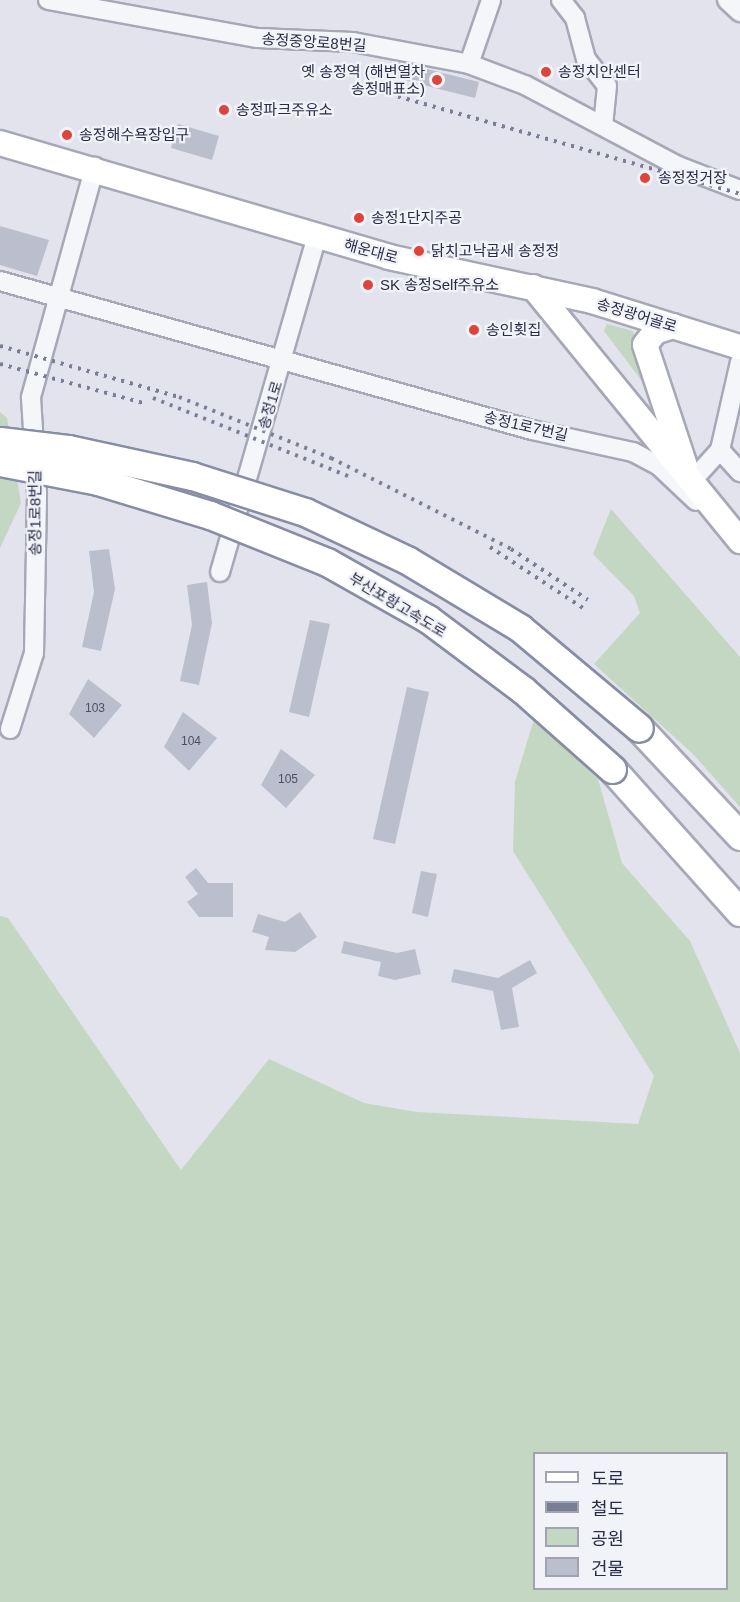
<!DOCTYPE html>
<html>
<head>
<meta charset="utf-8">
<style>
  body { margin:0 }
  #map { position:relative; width:740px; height:1602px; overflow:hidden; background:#e2e3ec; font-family:Arial,"Noto Sans KR",sans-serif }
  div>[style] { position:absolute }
  .green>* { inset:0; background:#c3d7c2 }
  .building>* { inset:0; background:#bbbecc }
  .roads { filter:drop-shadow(2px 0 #a6a8b7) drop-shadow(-2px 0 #a6a8b7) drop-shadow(0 2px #a6a8b7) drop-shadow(0 -2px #a6a8b7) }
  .minor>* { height:18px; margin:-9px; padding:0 9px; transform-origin:9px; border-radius:9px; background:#f5f6f9 }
  .major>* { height:24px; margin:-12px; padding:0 12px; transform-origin:12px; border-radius:12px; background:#fff }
  .highway>* { height:27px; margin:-13.5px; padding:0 13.5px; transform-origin:13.5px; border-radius:13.5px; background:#fff }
  .rail>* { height:4px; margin-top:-2px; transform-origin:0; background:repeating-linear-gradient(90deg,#797e97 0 3px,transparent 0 9px) }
  .bridges { filter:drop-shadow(2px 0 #878da4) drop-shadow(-2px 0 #878da4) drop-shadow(0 2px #878da4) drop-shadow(0 -2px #878da4) }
  .highway-bridge>* { height:27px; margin:-13.5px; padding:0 13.5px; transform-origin:13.5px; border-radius:13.5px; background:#fff }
  .dots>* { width:16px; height:16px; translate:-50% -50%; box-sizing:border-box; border:3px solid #f2f3f9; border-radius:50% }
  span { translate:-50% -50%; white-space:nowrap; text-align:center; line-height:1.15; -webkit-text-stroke:4.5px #f2f3f9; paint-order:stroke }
  .number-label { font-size:12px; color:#4d5068 }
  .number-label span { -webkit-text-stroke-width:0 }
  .street-label { font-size:15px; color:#282c46 }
  .poi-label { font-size:15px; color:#282c46 }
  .right { translate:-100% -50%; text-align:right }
  .left { translate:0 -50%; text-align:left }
  .legend { position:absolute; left:533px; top:1452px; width:195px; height:138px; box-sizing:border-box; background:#f2f3f9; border:2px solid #a1a3b1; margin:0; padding:8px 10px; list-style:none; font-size:18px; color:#282c46 }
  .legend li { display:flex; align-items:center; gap:12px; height:30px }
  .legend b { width:30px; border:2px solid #a1a3b1 }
</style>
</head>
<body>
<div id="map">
  <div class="green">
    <i style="clip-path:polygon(607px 324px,633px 331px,654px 397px,604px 331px)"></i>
    <i style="clip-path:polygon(0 412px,7px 418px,21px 503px,0 548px)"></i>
    <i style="clip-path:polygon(611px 509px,740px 657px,740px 807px,693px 754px,594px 664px,640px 613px,634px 596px,593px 554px)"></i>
    <i style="clip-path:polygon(evenodd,534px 719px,598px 779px,622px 863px,690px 941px,740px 1053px,740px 1602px,0 1602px,0 916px,8px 918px,181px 1170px,269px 1059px,364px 1103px,417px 1112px,638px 1124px,654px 1076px,513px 851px,515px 782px,534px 719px,534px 1454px,726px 1454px,726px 1588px,534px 1588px,534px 1454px)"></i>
  </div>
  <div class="building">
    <i style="clip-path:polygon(399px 62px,479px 82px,475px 98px,395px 78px)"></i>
    <i style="clip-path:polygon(178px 124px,219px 136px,212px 160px,171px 148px)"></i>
    <i style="clip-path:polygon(0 226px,49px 240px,37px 276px,0 265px)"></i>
    <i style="clip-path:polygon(109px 549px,115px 589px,101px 651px,82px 647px,94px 592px,89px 551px)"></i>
    <i style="clip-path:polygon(207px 582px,212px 623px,199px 685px,180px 681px,192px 625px,187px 585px)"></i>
    <i style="clip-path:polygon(310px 620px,330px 624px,309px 717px,289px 712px)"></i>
    <i style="clip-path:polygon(88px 679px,122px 705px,94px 738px,69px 714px)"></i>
    <i style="clip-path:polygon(407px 687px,429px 692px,395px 844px,373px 839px)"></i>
    <i style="clip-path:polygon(183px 712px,217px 738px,189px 771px,164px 747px)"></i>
    <i style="clip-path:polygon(281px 749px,315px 775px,286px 808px,261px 785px)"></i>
    <i style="clip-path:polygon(196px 868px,208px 883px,233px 883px,233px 917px,199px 917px,187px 902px,198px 894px,185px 877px)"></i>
    <i style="clip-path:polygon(421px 871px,437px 874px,428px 917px,412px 913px)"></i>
    <i style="clip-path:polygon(300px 912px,317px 937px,295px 952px,265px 950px,269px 937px,252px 932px,258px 914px,285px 922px)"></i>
    <i style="clip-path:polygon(344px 941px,397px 953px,415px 949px,421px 974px,395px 980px,378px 976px,381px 962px,341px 953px)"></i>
    <i style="clip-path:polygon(530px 960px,537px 973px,512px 988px,519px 1027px,501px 1030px,493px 991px,451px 982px,454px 969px,498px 978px)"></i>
  </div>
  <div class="roads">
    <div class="minor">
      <i style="left:48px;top:0;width:213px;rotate:10.3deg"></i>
      <i style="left:258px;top:38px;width:95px;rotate:2.4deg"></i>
      <i style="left:353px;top:42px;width:118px;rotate:10.7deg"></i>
      <i style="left:469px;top:64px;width:60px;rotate:20.6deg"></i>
      <i style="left:525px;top:85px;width:173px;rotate:27.9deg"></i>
      <i style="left:678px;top:166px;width:66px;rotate:21.2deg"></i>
      <i style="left:561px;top:0;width:23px;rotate:52deg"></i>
      <i style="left:575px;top:18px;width:42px;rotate:75deg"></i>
      <i style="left:586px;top:59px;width:34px;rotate:52deg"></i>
      <i style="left:607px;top:86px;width:40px;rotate:95.7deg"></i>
      <i style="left:727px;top:0;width:18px;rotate:43deg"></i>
      <i style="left:469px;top:64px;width:68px;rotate:-71deg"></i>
      <i style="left:0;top:281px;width:552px;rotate:15.65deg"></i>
      <i style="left:532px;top:430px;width:103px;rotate:12.3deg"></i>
      <i style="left:633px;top:452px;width:30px;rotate:28deg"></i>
      <i style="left:659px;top:466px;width:51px;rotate:43.4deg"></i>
      <i style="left:720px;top:450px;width:90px;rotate:-77.2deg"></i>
      <i style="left:691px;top:482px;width:43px;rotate:-47.8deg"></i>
      <i style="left:720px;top:450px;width:30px;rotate:48deg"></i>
      <i style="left:220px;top:572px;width:350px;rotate:-73.9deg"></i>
      <i style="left:10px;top:729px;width:80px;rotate:-72.5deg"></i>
      <i style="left:34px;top:653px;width:160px;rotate:-88.9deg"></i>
      <i style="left:37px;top:493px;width:96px;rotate:-93.6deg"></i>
      <i style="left:31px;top:397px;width:239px;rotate:-74.5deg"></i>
    </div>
    <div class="major">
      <i style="left:0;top:143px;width:405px;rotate:16.3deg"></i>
      <i style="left:389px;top:257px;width:208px;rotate:12.2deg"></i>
      <i style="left:592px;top:301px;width:155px;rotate:17.3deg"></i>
      <i style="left:533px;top:287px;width:328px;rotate:50.8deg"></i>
      <i style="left:673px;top:326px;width:19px;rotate:162deg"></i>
      <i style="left:655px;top:332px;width:16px;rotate:128deg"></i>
      <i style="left:645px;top:345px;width:127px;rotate:71.7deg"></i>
    </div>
    <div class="highway">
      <i style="left:639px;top:728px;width:148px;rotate:46.9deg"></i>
      <i style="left:612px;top:769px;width:192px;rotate:48.2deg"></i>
    </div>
  </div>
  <div class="rail">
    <i style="left:372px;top:89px;width:383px;rotate:15.9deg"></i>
    <i style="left:0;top:346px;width:186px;rotate:15.9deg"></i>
    <i style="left:179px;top:397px;width:164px;rotate:21.9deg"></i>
    <i style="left:331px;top:458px;width:202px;rotate:26.8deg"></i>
    <i style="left:511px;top:549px;width:92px;rotate:33.5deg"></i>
    <i style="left:0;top:364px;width:149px;rotate:15.2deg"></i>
    <i style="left:153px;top:398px;width:213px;rotate:21.8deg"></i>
    <i style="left:490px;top:547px;width:111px;rotate:33.3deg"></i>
  </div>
  <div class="bridges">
    <div class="highway-bridge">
      <i style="left:0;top:441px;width:68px;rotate:6.7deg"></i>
      <i style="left:68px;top:449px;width:127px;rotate:12.3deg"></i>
      <i style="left:192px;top:476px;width:119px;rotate:17.7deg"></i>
      <i style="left:305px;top:512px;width:113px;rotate:25.2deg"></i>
      <i style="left:407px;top:560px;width:132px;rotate:31deg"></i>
      <i style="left:520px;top:628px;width:155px;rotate:40deg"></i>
      <i style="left:0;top:462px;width:100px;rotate:11deg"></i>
      <i style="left:98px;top:481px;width:117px;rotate:16.9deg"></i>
      <i style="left:210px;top:515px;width:126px;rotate:21.9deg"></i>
      <i style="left:327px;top:562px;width:116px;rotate:29.4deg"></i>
      <i style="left:428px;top:619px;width:119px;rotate:36.8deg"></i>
      <i style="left:523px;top:690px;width:119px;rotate:41.6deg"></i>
    </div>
  </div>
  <div class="dots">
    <i style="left:546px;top:72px;background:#dd443a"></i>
    <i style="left:437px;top:80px;background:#dd443a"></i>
    <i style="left:224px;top:110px;background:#dd443a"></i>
    <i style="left:67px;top:135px;background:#dd443a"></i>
    <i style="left:645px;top:178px;background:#dd443a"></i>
    <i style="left:359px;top:218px;background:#dd443a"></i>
    <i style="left:419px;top:251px;background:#dd443a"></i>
    <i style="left:368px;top:285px;background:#dd443a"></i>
    <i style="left:474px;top:330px;background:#dd443a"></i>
  </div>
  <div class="number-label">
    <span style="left:95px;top:709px">103</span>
    <span style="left:191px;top:742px">104</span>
    <span style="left:288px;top:780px">105</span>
  </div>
  <div class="street-label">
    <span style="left:314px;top:42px;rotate:4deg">송정중앙로8번길</span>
    <span style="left:371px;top:251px;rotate:15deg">해운대로</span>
    <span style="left:637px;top:315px;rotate:17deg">송정광어골로</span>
    <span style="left:270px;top:405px;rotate:-73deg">송정1로</span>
    <span style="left:526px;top:426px;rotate:13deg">송정1로7번길</span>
    <span style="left:35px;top:513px;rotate:-90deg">송정1로8번길</span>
    <span style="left:398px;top:605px;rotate:31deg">부산포항고속도로</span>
  </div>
  <div class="poi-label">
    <span class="right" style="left:425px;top:80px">옛 송정역 (해변열차<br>송정매표소)</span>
    <span class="left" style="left:558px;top:72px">송정치안센터</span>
    <span class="left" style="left:236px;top:110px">송정파크주유소</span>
    <span class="left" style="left:79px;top:135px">송정해수욕장입구</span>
    <span class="left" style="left:658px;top:178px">송정정거장</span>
    <span class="left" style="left:371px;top:218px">송정1단지주공</span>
    <span class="left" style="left:431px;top:251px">닭치고낙곱새 송정정</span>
    <span class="left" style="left:380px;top:285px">SK 송정Self주유소</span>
    <span class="left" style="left:486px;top:330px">송인횟집</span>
  </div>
  <ul class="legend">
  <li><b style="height:8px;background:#fff"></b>도로</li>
  <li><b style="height:8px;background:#797e97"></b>철도</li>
  <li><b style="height:16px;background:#c3d7c2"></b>공원</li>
  <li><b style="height:16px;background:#bbbecc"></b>건물</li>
  </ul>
</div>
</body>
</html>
